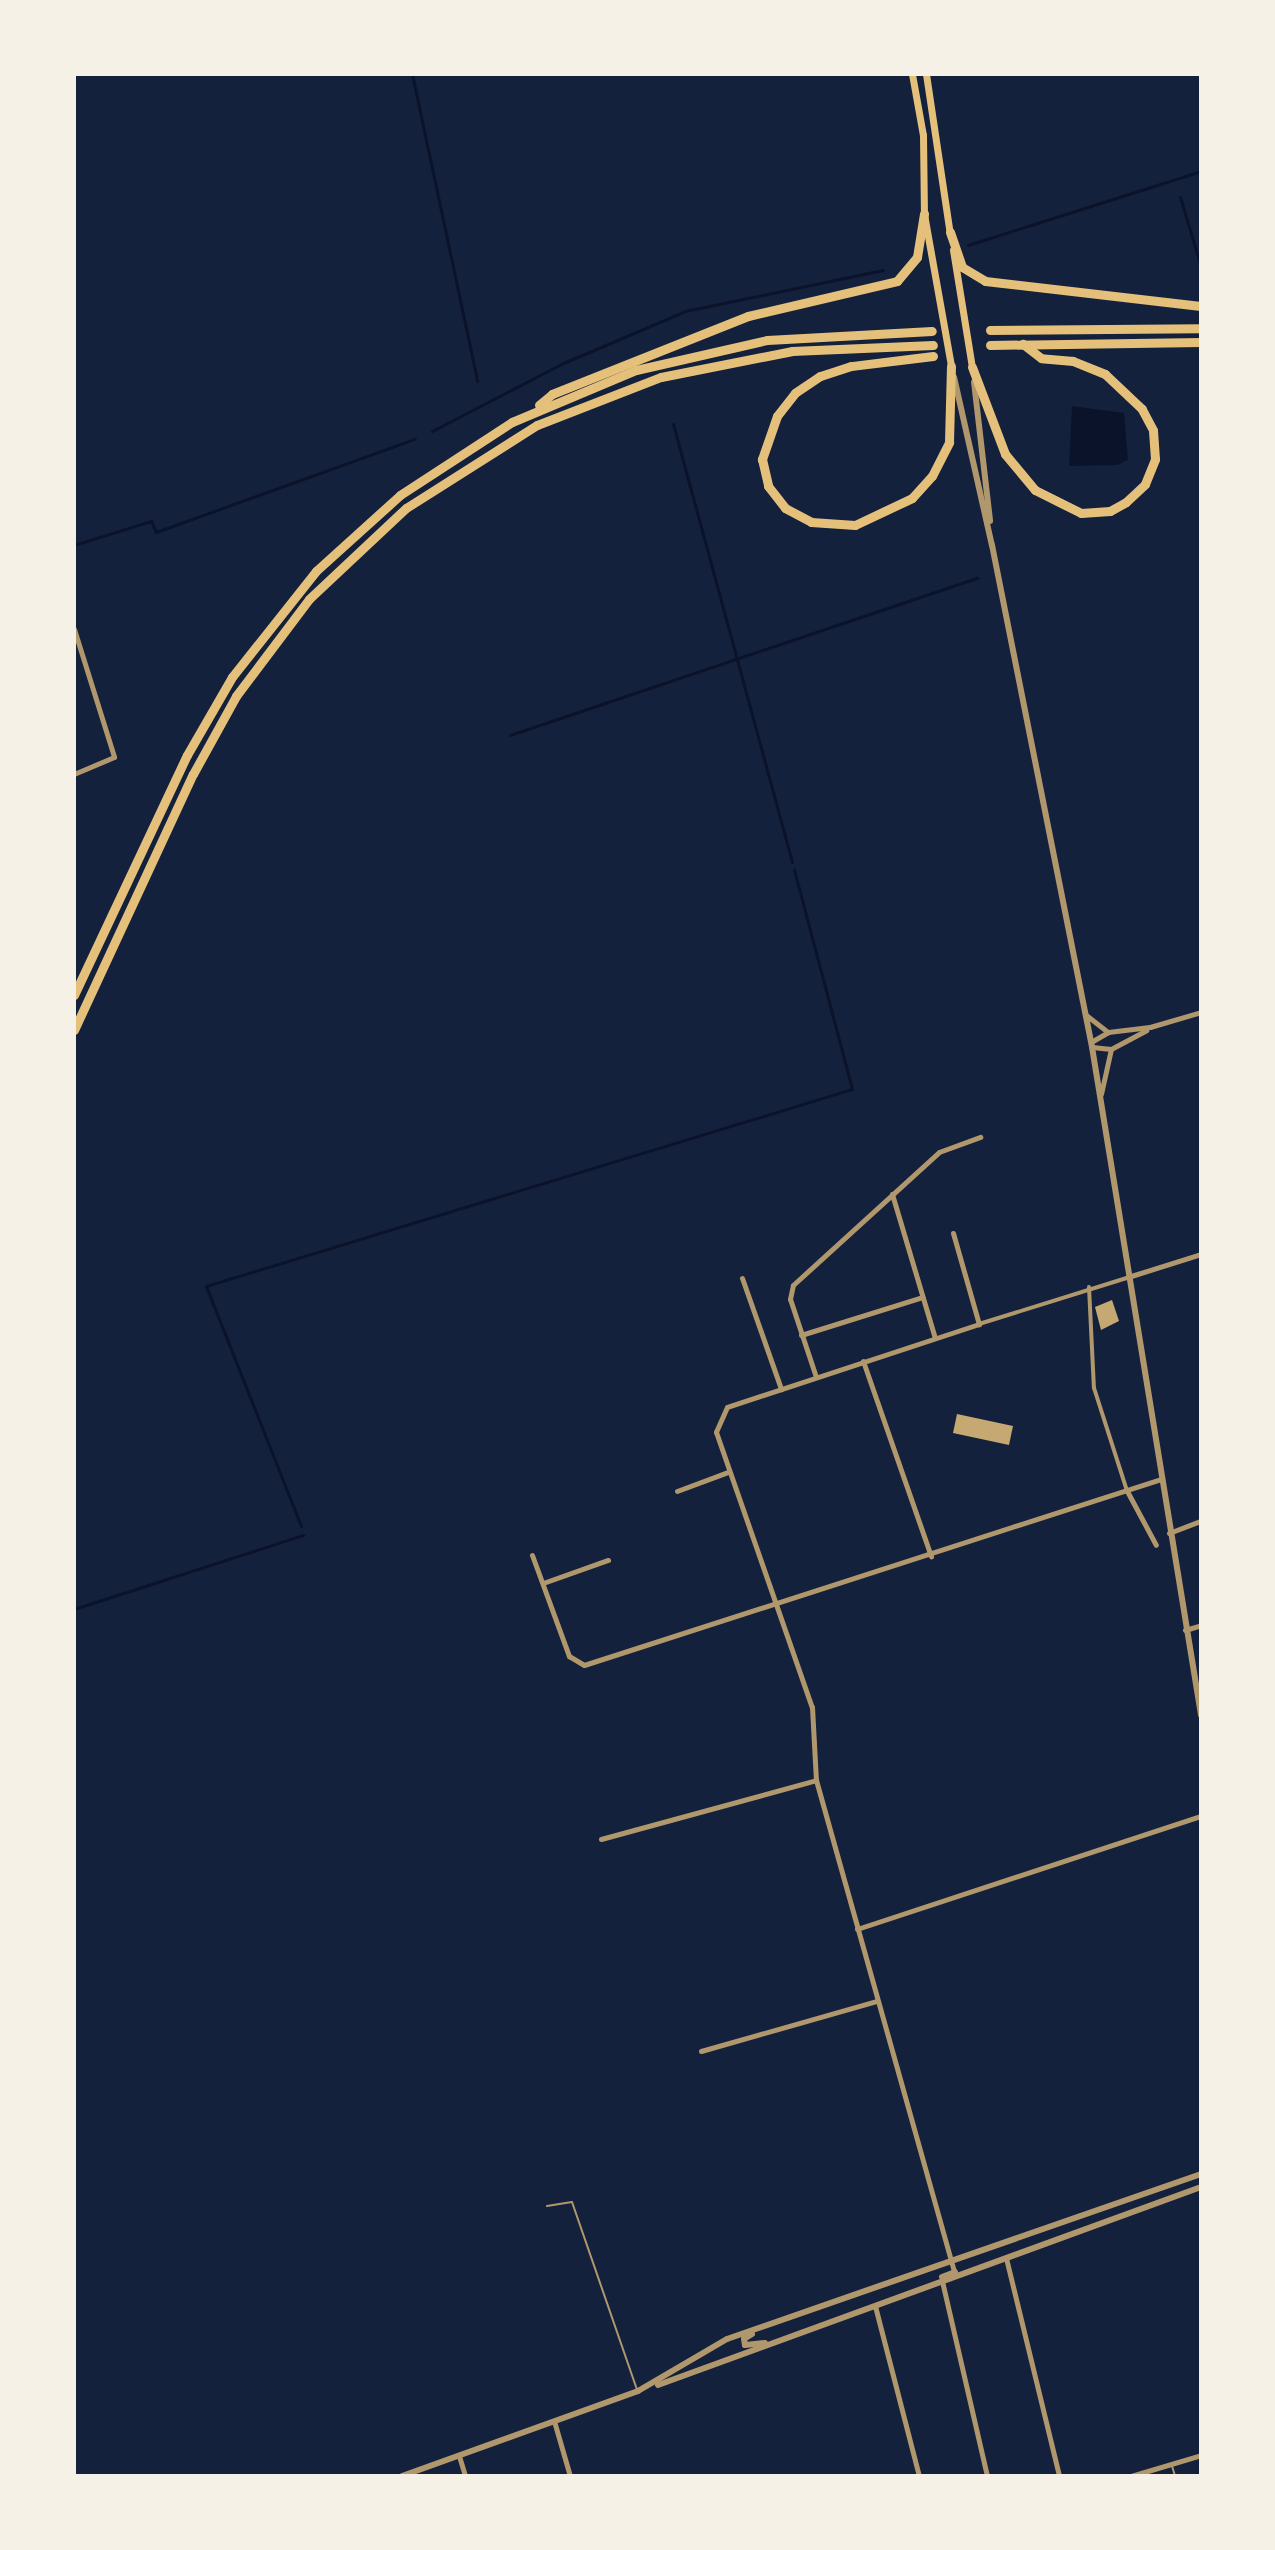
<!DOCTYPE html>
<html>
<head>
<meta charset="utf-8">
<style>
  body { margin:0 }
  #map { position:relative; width:1275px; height:2550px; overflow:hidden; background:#14213d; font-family:"Exo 2",sans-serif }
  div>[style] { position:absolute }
  .water>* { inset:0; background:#0b132b }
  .stream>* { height:3px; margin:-1.5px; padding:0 1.5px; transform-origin:1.5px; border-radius:1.5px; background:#0b132b }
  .building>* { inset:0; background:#c6a872 }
  .service>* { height:2px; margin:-1px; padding:0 1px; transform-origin:1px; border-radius:1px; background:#b1986c }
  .pedestrian>* { height:4px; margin:-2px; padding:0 2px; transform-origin:2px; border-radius:2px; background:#b1986c }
  .minor>* { height:5px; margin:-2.5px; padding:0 2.5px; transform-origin:2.5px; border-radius:2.5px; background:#b1986c }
  .tertiary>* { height:6px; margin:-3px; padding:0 3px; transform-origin:3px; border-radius:3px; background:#b1986c }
  .secondary>* { height:7px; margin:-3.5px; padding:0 3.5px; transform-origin:3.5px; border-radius:3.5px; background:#e5c07b }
  .motorway>* { height:9px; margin:-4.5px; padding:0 4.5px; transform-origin:4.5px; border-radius:4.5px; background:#e5c07b }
  span { translate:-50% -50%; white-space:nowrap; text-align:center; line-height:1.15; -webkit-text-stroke:7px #f6f1e7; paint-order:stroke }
  .frame { position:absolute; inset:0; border:76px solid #f6f1e7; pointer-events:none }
</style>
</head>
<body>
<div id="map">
  <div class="water">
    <i style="clip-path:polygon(1072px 406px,1124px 413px,1128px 460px,1117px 465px,1069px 466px)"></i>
  </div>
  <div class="stream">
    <i style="left:412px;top:74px;width:314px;rotate:78deg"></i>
    <i style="left:1180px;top:197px;width:73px;rotate:73.3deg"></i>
    <i style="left:968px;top:245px;width:244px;rotate:-17.6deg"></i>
    <i style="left:673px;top:424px;width:454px;rotate:74.8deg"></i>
    <i style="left:432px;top:431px;width:145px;rotate:-27.4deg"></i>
    <i style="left:561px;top:364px;width:135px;rotate:-23.1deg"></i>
    <i style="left:685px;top:311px;width:202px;rotate:-11.7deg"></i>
    <i style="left:74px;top:545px;width:81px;rotate:-17.3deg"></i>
    <i style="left:151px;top:521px;width:12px;rotate:66deg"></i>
    <i style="left:156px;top:532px;width:275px;rotate:-19.8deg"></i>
    <i style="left:510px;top:735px;width:493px;rotate:-18.6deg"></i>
    <i style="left:301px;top:1526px;width:258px;rotate:-111.6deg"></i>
    <i style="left:206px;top:1286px;width:675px;rotate:-16.96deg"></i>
    <i style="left:852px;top:1089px;width:227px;rotate:-104.8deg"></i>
    <i style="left:74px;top:1609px;width:241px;rotate:-17.9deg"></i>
  </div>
  <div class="building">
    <i style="clip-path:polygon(1112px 1300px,1119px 1321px,1101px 1330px,1095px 1307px)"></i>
    <i style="clip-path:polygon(957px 1414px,1013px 1426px,1009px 1445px,953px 1433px)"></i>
  </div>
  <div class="service">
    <i style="left:547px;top:2206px;width:25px;rotate:-9deg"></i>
    <i style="left:572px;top:2202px;width:199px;rotate:70.9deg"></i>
    <i style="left:1172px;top:2466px;width:10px;rotate:73deg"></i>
  </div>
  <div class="pedestrian">
    <i style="left:1089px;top:1287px;width:101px;rotate:87.2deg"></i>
    <i style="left:1094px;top:1388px;width:108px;rotate:72.2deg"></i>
    <i style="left:979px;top:1324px;width:158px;rotate:-17.3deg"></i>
  </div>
  <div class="minor">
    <i style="left:74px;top:629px;width:134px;rotate:72.6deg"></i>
    <i style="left:114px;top:757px;width:43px;rotate:157deg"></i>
    <i style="left:1086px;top:1015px;width:28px;rotate:38deg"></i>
    <i style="left:1108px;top:1032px;width:42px;rotate:-6.8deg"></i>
    <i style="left:1150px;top:1027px;width:53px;rotate:-16.4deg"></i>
    <i style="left:1091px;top:1042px;width:20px;rotate:-30deg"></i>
    <i style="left:1092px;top:1047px;width:19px;rotate:6deg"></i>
    <i style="left:1111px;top:1049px;width:40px;rotate:-28deg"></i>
    <i style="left:1101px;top:1094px;width:46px;rotate:-77.5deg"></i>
    <i style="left:892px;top:1194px;width:150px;rotate:73.4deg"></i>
    <i style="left:953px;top:1233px;width:95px;rotate:74.1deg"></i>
    <i style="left:979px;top:1324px;width:265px;rotate:161.8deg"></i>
    <i style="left:727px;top:1407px;width:27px;rotate:114deg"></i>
    <i style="left:716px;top:1432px;width:291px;rotate:70.8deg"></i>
    <i style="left:812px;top:1707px;width:73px;rotate:86.9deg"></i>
    <i style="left:816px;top:1780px;width:514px;rotate:74.31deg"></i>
    <i style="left:1131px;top:1276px;width:73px;rotate:-17.4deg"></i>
    <i style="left:742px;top:1278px;width:118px;rotate:70.6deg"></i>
    <i style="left:801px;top:1335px;width:127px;rotate:-17.4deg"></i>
    <i style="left:863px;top:1361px;width:207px;rotate:70.8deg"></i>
    <i style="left:816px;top:1377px;width:82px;rotate:-108.4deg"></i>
    <i style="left:790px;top:1299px;width:14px;rotate:-78deg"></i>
    <i style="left:793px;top:1285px;width:197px;rotate:-42.3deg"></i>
    <i style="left:939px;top:1152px;width:44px;rotate:-20.1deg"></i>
    <i style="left:677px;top:1491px;width:54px;rotate:-20.4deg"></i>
    <i style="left:1127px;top:1491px;width:61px;rotate:61.8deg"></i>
    <i style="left:1169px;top:1533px;width:34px;rotate:-21deg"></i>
    <i style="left:532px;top:1555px;width:108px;rotate:69.9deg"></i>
    <i style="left:569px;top:1656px;width:17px;rotate:31deg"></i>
    <i style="left:584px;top:1665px;width:606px;rotate:-17.87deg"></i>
    <i style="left:543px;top:1583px;width:69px;rotate:-19.5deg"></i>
    <i style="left:1185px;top:1630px;width:17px;rotate:-17deg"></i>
    <i style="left:601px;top:1839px;width:223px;rotate:-15.3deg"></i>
    <i style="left:857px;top:1929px;width:362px;rotate:-18.2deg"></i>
    <i style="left:701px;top:2051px;width:183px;rotate:-15.9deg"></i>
    <i style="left:1006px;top:2258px;width:224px;rotate:76.3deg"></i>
    <i style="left:942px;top:2281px;width:200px;rotate:77deg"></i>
    <i style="left:875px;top:2306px;width:176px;rotate:75.5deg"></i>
    <i style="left:554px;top:2421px;width:57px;rotate:73.8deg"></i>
    <i style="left:459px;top:2456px;width:21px;rotate:73deg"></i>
    <i style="left:1131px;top:2476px;width:73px;rotate:-16.7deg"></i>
  </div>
  <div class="tertiary">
    <i style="left:954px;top:377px;width:172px;rotate:77.3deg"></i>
    <i style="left:992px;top:545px;width:512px;rotate:78.73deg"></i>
    <i style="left:1092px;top:1047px;width:677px;rotate:80.73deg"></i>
    <i style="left:974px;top:382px;width:140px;rotate:83.4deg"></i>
    <i style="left:942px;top:2277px;width:14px;rotate:-21deg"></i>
    <i style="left:752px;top:2334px;width:9px;rotate:148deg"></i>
    <i style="left:744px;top:2339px;width:6px;rotate:81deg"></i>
    <i style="left:745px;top:2345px;width:20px;rotate:-6deg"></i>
    <i style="left:658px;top:2385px;width:578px;rotate:-20.03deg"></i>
    <i style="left:402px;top:2476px;width:251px;rotate:-19.8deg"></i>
    <i style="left:638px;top:2391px;width:103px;rotate:-30.3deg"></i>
    <i style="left:727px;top:2339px;width:502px;rotate:-19.19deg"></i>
  </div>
  <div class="secondary">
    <i style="left:912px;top:74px;width:62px;rotate:79.8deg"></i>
    <i style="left:923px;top:135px;width:79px;rotate:89.3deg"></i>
    <i style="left:924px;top:214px;width:154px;rotate:79.9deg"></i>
    <i style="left:926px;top:74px;width:162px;rotate:81.5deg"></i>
    <i style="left:953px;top:250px;width:119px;rotate:80.8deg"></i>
  </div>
  <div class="motorway">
    <i style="left:950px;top:232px;width:37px;rotate:71deg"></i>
    <i style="left:962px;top:267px;width:27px;rotate:31deg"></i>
    <i style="left:985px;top:281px;width:217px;rotate:6.6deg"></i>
    <i style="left:990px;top:330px;width:211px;rotate:-0.5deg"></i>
    <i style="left:990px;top:345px;width:211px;rotate:-0.8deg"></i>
    <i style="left:933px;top:356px;width:83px;rotate:173deg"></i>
    <i style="left:851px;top:366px;width:33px;rotate:162deg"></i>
    <i style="left:820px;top:376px;width:30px;rotate:146deg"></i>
    <i style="left:795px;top:393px;width:29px;rotate:128deg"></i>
    <i style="left:777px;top:416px;width:46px;rotate:109.2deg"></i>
    <i style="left:762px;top:459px;width:28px;rotate:77deg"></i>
    <i style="left:768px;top:486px;width:28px;rotate:52deg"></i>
    <i style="left:785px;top:508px;width:30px;rotate:28deg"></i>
    <i style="left:811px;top:522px;width:44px;rotate:3.9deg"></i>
    <i style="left:855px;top:525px;width:63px;rotate:-25.3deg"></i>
    <i style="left:912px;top:498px;width:30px;rotate:-48deg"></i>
    <i style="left:932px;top:476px;width:38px;rotate:-63deg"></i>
    <i style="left:949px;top:442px;width:76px;rotate:-88.5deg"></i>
    <i style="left:972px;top:367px;width:93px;rotate:69.2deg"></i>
    <i style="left:1005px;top:454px;width:47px;rotate:50.2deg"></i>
    <i style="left:1035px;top:490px;width:51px;rotate:26.6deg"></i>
    <i style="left:1081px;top:513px;width:29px;rotate:-4deg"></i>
    <i style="left:1110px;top:511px;width:18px;rotate:-29deg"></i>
    <i style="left:1126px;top:502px;width:26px;rotate:-43deg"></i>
    <i style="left:1145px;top:484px;width:27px;rotate:-68deg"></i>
    <i style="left:1155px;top:459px;width:29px;rotate:-94deg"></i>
    <i style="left:1153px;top:430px;width:24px;rotate:-118deg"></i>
    <i style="left:1142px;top:409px;width:51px;rotate:-136.6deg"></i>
    <i style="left:1105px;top:374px;width:35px;rotate:-158deg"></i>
    <i style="left:1073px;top:361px;width:32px;rotate:-175deg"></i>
    <i style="left:1041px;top:358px;width:23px;rotate:-142deg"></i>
    <i style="left:539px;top:405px;width:17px;rotate:-40deg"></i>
    <i style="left:552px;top:394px;width:211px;rotate:-21.7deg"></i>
    <i style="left:748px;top:316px;width:153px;rotate:-13.2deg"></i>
    <i style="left:897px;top:281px;width:31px;rotate:-50deg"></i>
    <i style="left:917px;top:257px;width:44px;rotate:-80.8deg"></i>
    <i style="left:74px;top:995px;width:265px;rotate:-64.8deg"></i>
    <i style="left:187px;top:755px;width:90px;rotate:-60deg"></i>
    <i style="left:232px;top:677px;width:135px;rotate:-51.6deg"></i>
    <i style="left:316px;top:571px;width:113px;rotate:-42.1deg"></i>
    <i style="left:400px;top:495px;width:134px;rotate:-33.1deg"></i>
    <i style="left:512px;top:422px;width:134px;rotate:-22.8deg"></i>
    <i style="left:636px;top:370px;width:134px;rotate:-12.9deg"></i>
    <i style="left:767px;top:340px;width:165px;rotate:-3.1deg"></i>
    <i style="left:74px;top:1030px;width:282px;rotate:-65.1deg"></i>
    <i style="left:193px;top:774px;width:89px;rotate:-61.1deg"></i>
    <i style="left:236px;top:696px;width:121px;rotate:-53deg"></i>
    <i style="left:309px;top:599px;width:133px;rotate:-43.2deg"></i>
    <i style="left:406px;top:508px;width:155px;rotate:-32.4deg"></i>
    <i style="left:537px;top:425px;width:133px;rotate:-21.2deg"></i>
    <i style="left:661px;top:377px;width:134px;rotate:-11.2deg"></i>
    <i style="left:792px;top:351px;width:141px;rotate:-2.4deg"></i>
  </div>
  <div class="frame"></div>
</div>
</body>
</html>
